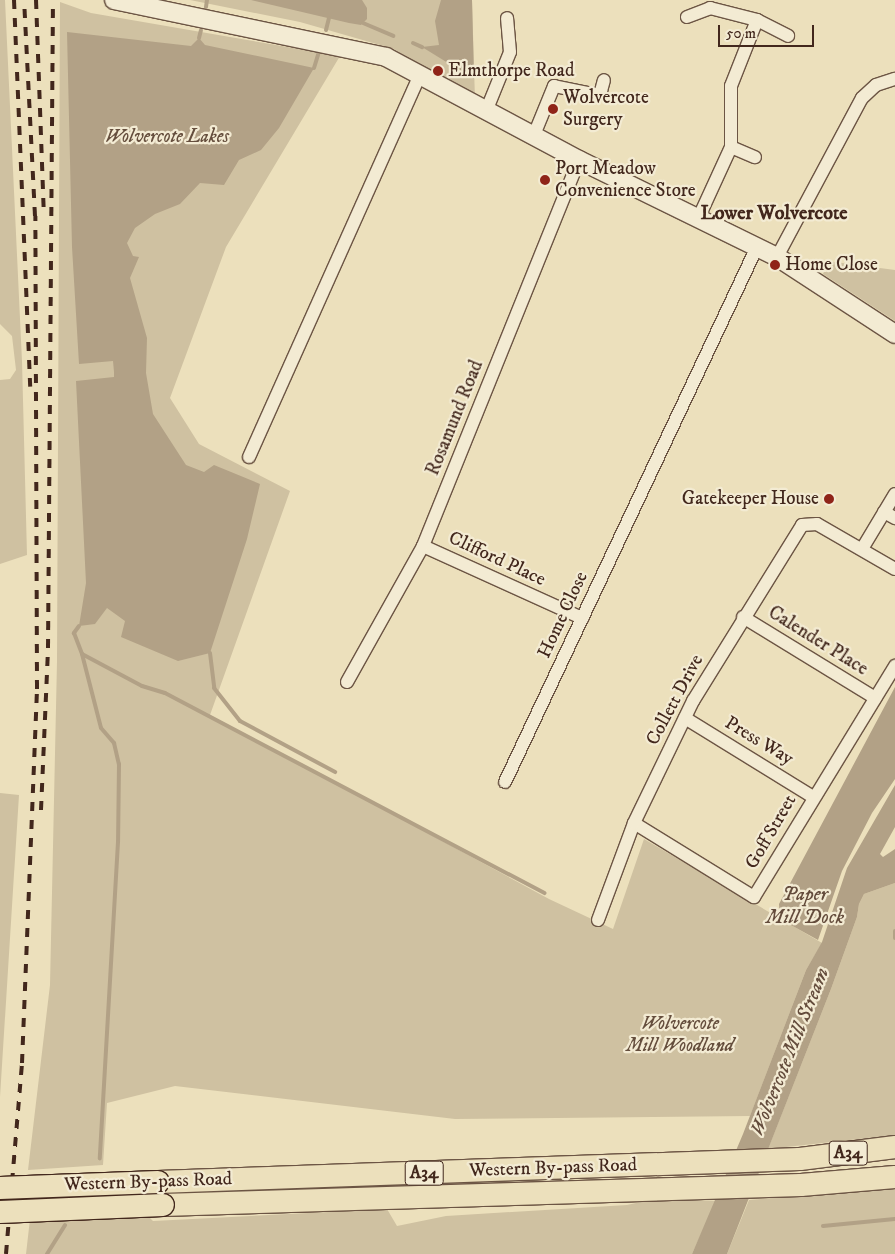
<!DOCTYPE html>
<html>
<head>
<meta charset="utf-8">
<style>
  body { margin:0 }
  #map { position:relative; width:895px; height:1254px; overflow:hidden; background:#ece0bc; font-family:"IM FELL DW Pica",serif }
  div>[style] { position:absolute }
  .green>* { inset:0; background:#cfc1a1 }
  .water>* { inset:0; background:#b2a186 }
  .stream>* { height:4px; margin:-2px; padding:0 2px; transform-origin:2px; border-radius:2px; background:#b2a186 }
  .roads { filter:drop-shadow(1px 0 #6c5544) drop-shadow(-1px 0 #6c5544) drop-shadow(0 1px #6c5544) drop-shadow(0 -1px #6c5544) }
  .street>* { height:12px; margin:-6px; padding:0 6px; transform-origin:6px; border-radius:6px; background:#f3ebd3 }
  .secondary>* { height:18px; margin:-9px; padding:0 9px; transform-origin:9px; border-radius:9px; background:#f3ebd3 }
  .highway>* { height:22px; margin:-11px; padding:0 11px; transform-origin:11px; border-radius:11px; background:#ece0bc }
  .rail>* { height:4px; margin-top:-2px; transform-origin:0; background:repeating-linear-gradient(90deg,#42271c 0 9px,transparent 0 18px) }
  .bridges { filter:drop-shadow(1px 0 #42271c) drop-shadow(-1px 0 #42271c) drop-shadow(0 1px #42271c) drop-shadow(0 -1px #42271c) }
  .highway-bridge>* { height:22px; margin:-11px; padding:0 11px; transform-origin:11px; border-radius:11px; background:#ece0bc }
  .dots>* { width:14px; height:14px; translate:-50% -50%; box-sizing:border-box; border:2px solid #f3ebd3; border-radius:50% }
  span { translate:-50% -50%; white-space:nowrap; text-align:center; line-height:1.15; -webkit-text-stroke:4.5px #f3ebd3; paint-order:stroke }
  .shield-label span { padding:1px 4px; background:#f3ebd3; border:1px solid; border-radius:4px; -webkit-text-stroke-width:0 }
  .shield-label { font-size:18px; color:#42271c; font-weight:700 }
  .poi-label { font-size:19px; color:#42271c }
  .left { translate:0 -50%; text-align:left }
  .right { translate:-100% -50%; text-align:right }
  .park-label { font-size:19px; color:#654e3d; font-style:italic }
  .street-label { font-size:19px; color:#42271c }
  .neighbourhood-label { font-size:20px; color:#42271c; font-weight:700 }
  .water-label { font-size:20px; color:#644c3c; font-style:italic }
  .scale { position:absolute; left:718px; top:25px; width:96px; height:22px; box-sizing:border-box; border:2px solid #42271c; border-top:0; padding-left:6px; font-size:15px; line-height:18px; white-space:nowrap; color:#42271c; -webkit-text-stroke:4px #f3ebd3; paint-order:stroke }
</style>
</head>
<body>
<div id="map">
  <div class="green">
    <i style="clip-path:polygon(0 0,5px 0,22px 361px,27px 555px,0 564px,0 380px,10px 379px,16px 370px,12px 336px,0 324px)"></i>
    <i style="clip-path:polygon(190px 0,472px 0,475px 100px,394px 49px,300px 22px)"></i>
    <i style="clip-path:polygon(60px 2px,91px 13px,340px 56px,226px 247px,170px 398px,199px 444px,290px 491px,210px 715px,549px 899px,613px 929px,644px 839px,822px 943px,806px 970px,750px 1116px,455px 1119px,175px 1086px,107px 1103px,103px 1165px,28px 1170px,50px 985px,57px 661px)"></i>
    <i style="clip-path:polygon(827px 261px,895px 270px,895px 321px,823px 274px)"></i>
    <i style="clip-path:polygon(0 793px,19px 795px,0 1097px)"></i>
    <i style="clip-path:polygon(895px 883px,895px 1135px,768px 1149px,831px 989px,857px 917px,859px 904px,864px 894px)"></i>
    <i style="clip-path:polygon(895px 1187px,895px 1254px,727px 1254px,749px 1200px)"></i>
    <i style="clip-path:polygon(659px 1198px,716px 1201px,692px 1254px,26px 1254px,30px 1219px,146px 1214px,153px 1221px,387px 1209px,397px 1226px,446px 1216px,627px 1205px)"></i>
  </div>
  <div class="water">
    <i style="clip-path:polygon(251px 0,362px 0,367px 8px,367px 19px,361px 25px,349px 23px)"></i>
    <i style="clip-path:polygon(441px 0,472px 0,474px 79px,422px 47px,439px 45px,435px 21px)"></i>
    <i style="clip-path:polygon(67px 32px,191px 46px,199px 38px,205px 45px,314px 68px,279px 128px,261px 150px,239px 160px,224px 185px,200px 183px,180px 204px,155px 214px,135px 228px,127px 243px,133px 256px,139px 257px,130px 278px,147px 338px,146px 373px,153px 414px,186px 465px,204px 472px,214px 465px,260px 484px,247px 539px,210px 653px,178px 661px,121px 637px,125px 621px,107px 608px,95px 624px,79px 626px,86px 583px,76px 381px,114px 377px,114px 372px,113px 361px,79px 364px,72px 247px)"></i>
    <i style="clip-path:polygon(895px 687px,895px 779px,872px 813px,842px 871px,818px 940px,780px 919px,779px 904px)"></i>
    <i style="clip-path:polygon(895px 785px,895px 827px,880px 854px,883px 857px,895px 849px,895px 883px,864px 894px,859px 904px,857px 917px,831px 989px,727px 1254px,692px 1254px,743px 1134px,806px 970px,822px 942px,847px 868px)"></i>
  </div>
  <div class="stream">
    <i style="left:206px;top:7px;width:7px;rotate:-82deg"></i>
    <i style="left:363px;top:23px;width:33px;rotate:23deg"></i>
    <i style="left:326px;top:30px;width:12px;rotate:-76deg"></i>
    <i style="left:199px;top:38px;width:8px;rotate:-76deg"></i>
    <i style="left:413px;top:43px;width:10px;rotate:24deg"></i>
    <i style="left:314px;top:68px;width:14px;rotate:-73deg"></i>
    <i style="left:79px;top:626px;width:9px;rotate:126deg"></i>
    <i style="left:74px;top:633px;width:22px;rotate:69deg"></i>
    <i style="left:82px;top:654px;width:68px;rotate:28.1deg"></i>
    <i style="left:142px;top:686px;width:24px;rotate:17deg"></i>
    <i style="left:165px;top:693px;width:429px;rotate:27.8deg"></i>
    <i style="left:210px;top:653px;width:35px;rotate:83deg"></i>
    <i style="left:214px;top:688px;width:42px;rotate:51.8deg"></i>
    <i style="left:240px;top:721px;width:108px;rotate:28.2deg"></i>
    <i style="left:82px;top:654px;width:76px;rotate:75.6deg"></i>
    <i style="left:101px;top:728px;width:20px;rotate:49deg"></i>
    <i style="left:114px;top:743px;width:22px;rotate:77deg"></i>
    <i style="left:119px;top:764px;width:78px;rotate:90.7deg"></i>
    <i style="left:118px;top:842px;width:317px;rotate:93.3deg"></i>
    <i style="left:895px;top:931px;width:7px;rotate:90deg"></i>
    <i style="left:823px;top:1226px;width:72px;rotate:-5.6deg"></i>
    <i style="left:47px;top:1254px;width:34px;rotate:-58deg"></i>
  </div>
  <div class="roads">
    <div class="street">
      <i style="left:687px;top:17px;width:25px;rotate:-21deg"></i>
      <i style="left:710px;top:8px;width:49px;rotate:14.3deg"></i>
      <i style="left:757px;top:20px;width:71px;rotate:111.5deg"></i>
      <i style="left:731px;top:86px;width:61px;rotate:90deg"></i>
      <i style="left:731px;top:147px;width:77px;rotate:114.6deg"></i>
      <i style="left:757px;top:20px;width:35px;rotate:27deg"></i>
      <i style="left:487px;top:109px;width:61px;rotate:-68deg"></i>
      <i style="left:510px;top:52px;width:34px;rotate:-95deg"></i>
      <i style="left:534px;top:135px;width:53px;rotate:-67.8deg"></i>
      <i style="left:554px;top:86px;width:44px;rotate:11.8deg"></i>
      <i style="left:597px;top:95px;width:6px;rotate:-45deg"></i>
      <i style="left:601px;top:91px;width:11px;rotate:-75deg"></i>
      <i style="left:731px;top:147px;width:26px;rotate:23deg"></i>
      <i style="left:777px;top:257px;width:180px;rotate:-61.9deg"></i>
      <i style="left:862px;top:98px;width:19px;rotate:-43deg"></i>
      <i style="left:876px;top:85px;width:20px;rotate:-18deg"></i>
      <i style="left:249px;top:457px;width:419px;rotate:-65.9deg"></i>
      <i style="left:884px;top:512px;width:13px;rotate:29deg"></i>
      <i style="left:423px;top:546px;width:175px;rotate:24.4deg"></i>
      <i style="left:862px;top:549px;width:64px;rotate:-59deg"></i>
      <i style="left:743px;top:617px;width:155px;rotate:31.5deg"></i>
      <i style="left:347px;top:682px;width:156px;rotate:-60.8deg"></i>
      <i style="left:423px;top:546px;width:416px;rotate:-68deg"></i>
      <i style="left:685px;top:718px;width:150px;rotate:31.7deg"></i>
      <i style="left:505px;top:782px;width:591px;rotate:-64.78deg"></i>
      <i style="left:634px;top:823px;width:141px;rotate:31.7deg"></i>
      <i style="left:754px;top:897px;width:271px;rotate:-58.6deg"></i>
      <i style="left:598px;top:920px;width:103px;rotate:-69.6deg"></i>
      <i style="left:634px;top:823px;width:136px;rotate:-64.2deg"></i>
      <i style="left:693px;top:701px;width:207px;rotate:-58.2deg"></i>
      <i style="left:802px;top:525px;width:15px;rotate:-4deg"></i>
      <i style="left:817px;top:524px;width:90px;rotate:30deg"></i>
    </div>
    <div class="secondary">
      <i style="left:114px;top:0;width:278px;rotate:11.8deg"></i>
      <i style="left:386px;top:57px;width:219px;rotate:28.1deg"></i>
      <i style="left:579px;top:160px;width:220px;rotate:26.1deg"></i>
      <i style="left:777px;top:257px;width:141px;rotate:33.1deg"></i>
    </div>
    <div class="highway">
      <i style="left:158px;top:1182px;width:642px;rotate:-2.05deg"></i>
      <i style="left:800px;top:1159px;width:96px;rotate:-7.2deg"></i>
      <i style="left:163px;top:1205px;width:638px;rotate:-1.8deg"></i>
      <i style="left:801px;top:1185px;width:94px;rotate:-4.9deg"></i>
    </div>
  </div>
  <div class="rail">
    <i style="left:14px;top:0;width:387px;rotate:87.6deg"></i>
    <i style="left:36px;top:0;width:215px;rotate:87.9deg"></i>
    <i style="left:41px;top:810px;width:162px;rotate:-87.5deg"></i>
    <i style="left:48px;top:648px;width:648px;rotate:-89.56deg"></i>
    <i style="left:6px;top:1254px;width:192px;rotate:-85.2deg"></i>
    <i style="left:22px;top:1063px;width:374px;rotate:-87.7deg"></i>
    <i style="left:37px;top:689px;width:473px;rotate:-90.2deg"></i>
    <i style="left:35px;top:216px;width:216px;rotate:-92.9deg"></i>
  </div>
  <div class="bridges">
    <div class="highway-bridge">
      <i style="left:0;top:1188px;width:158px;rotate:-2.2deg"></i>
      <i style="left:0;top:1212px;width:163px;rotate:-2.5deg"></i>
    </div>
  </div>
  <div class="dots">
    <i style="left:438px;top:71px;background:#8f2418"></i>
    <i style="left:553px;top:109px;background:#8f2418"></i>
    <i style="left:545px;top:180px;background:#8f2418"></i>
    <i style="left:775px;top:265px;background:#8f2418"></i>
    <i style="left:829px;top:499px;background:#8f2418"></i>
  </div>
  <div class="shield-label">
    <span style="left:848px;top:1153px">A34</span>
    <span style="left:424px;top:1173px">A34</span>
  </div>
  <div class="poi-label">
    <span class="left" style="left:448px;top:71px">Elmthorpe Road</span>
    <span class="left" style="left:563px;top:109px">Wolvercote<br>Surgery</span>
    <span class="left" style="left:555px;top:180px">Port Meadow<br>Convenience Store</span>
    <span class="left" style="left:785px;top:265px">Home Close</span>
    <span class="right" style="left:819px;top:499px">Gatekeeper House</span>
  </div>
  <div class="park-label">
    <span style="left:167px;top:137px">Wolvercote Lakes</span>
    <span style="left:680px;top:1035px">Wolvercote<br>Mill Woodland</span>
  </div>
  <div class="street-label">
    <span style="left:455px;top:418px;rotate:-68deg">Rosamund Road</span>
    <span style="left:497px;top:559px;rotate:25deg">Clifford Place</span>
    <span style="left:563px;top:615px;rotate:-65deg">Home Close</span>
    <span style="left:818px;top:641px;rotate:32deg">Calender Place</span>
    <span style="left:675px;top:700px;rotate:-62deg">Collett Drive</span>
    <span style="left:759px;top:741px;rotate:31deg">Press Way</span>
    <span style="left:771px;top:832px;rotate:-60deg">Goff Street</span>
    <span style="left:553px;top:1168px;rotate:-2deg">Western By-pass Road</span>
    <span style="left:148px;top:1182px;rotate:-2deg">Western By-pass Road</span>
  </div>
  <div class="neighbourhood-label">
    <span style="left:774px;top:213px">Lower Wolvercote</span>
  </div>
  <div class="water-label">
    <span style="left:805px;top:906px">Paper<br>Mill Dock</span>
    <span style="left:790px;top:1052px;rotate:-68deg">Wolvercote Mill Stream</span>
  </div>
  <div class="scale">50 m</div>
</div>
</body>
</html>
